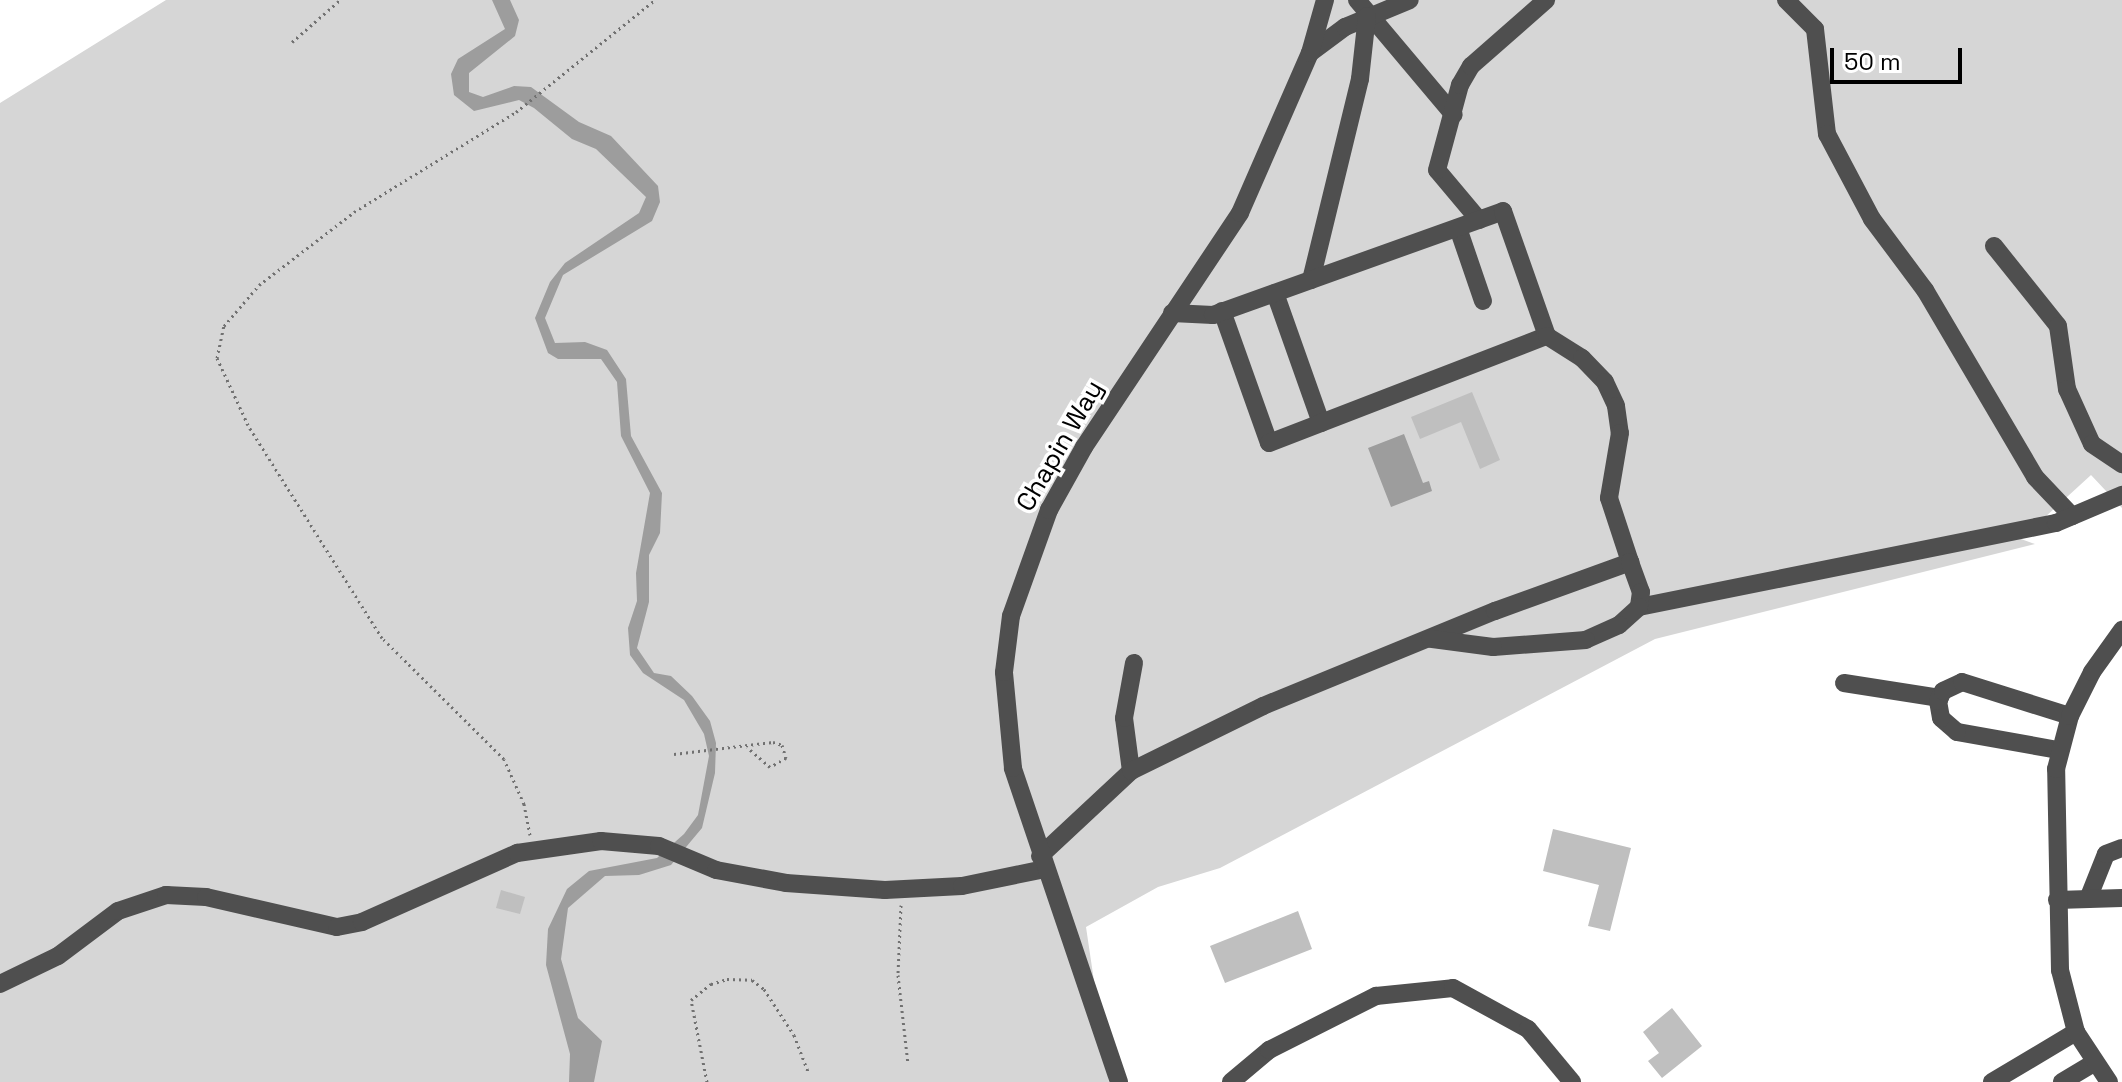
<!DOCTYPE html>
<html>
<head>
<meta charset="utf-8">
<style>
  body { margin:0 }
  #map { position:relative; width:2122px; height:1082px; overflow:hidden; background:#fff; font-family:"Space Grotesk",sans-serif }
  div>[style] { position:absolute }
  .green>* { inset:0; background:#d6d6d6 }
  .water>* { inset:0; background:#9d9d9d }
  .building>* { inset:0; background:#bfbfbf }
  .path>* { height:3px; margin-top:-1.5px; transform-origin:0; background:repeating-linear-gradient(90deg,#717171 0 2px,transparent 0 6px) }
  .minor>* { height:18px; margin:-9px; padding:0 9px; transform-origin:9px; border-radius:9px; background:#4f4f4f }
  span { translate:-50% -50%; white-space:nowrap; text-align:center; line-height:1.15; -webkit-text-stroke:7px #fff; paint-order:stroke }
  .street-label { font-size:26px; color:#000 }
  .scale { position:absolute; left:1830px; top:48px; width:132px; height:36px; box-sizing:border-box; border:4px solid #000; border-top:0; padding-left:10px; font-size:24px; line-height:28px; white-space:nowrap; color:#000; -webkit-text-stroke:6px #fff; paint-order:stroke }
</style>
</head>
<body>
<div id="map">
  <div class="green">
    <i style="clip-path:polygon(166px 0,2122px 0,2122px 508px,2091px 475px,2021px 539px,2035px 544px,1655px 639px,1220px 868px,1158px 887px,1086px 927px,1109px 1082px,0 1082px,0 103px)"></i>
  </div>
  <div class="water">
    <i style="clip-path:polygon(492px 0,510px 0,519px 20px,515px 36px,469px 73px,469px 92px,483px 97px,514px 86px,531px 87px,579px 122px,611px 136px,658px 186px,660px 202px,652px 221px,563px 275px,545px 318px,555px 343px,585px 342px,607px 350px,626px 379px,631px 436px,662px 493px,660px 533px,649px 555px,649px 602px,637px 648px,654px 673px,671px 676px,692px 696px,710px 721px,716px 743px,715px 773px,702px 828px,671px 865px,639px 875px,605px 876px,568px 908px,561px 959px,578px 1018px,602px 1041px,594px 1082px,569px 1082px,570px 1054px,546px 965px,548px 929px,567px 889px,589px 871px,657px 858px,684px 834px,698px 815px,709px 756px,704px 734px,684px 700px,643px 673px,630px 655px,628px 628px,637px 601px,636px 573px,650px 493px,621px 436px,617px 382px,601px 359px,558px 359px,548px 353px,535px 318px,550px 282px,565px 263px,639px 213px,646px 197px,596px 149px,572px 139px,534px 108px,519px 100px,474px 111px,454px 95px,451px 74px,458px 59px,505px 29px)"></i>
    <i style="clip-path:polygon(1404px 434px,1423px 483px,1429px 481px,1432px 491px,1391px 507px,1368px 448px)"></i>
  </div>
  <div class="building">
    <i style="clip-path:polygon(1472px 392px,1500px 460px,1480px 469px,1461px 422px,1420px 439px,1411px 417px)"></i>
    <i style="clip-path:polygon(1553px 829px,1631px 848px,1610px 931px,1588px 926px,1599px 885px,1543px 871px)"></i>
    <i style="clip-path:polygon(501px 890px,525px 897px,520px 914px,496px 908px)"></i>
    <i style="clip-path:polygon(1298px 911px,1312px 949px,1225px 983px,1210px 946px)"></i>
    <i style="clip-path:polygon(1672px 1008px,1702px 1046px,1662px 1078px,1648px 1061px,1659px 1053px,1643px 1032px)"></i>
  </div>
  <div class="path">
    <i style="left:292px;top:42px;width:64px;rotate:-41.2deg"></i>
    <i style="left:674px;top:754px;width:100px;rotate:-6.9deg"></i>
    <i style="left:773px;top:742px;width:9px;rotate:18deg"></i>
    <i style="left:782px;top:745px;width:14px;rotate:73deg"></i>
    <i style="left:786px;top:758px;width:18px;rotate:151deg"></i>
    <i style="left:770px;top:767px;width:30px;rotate:-139deg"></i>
    <i style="left:530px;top:835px;width:32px;rotate:-101deg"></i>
    <i style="left:524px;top:804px;width:49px;rotate:-114deg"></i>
    <i style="left:504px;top:759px;width:172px;rotate:-135.2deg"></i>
    <i style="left:382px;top:638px;width:252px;rotate:-122.2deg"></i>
    <i style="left:248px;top:425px;width:74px;rotate:-114.8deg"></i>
    <i style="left:217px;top:358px;width:33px;rotate:-78deg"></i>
    <i style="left:224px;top:326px;width:54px;rotate:-49.5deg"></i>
    <i style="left:259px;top:285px;width:120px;rotate:-37.5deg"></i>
    <i style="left:354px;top:212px;width:190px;rotate:-31.7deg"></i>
    <i style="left:516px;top:112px;width:179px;rotate:-38.9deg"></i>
    <i style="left:901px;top:905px;width:70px;rotate:92.5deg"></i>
    <i style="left:898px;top:975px;width:90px;rotate:83.6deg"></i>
    <i style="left:707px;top:1082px;width:84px;rotate:-101deg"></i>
    <i style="left:691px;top:1000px;width:26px;rotate:-39deg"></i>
    <i style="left:711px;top:984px;width:17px;rotate:-17deg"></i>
    <i style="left:727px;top:979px;width:25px;rotate:2deg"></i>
    <i style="left:752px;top:980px;width:15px;rotate:37deg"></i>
    <i style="left:764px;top:989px;width:55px;rotate:56.9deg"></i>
    <i style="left:794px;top:1035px;width:39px;rotate:69deg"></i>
  </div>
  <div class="minor">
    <i style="left:1357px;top:0;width:150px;rotate:49.9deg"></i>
    <i style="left:1786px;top:0;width:41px;rotate:45deg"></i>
    <i style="left:1815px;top:29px;width:106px;rotate:83.5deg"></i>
    <i style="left:1827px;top:134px;width:96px;rotate:62.1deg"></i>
    <i style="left:1872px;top:219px;width:89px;rotate:53.3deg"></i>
    <i style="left:1925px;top:290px;width:217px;rotate:59.5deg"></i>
    <i style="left:2035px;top:477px;width:54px;rotate:46.5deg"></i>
    <i style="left:1310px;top:53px;width:44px;rotate:-36.6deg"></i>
    <i style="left:1345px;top:27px;width:70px;rotate:-22.6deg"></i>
    <i style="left:1479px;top:220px;width:65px;rotate:-130deg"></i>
    <i style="left:1437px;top:170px;width:88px;rotate:-74.9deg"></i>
    <i style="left:1460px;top:85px;width:22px;rotate:-60deg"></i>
    <i style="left:1471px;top:66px;width:100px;rotate:-41.3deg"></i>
    <i style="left:1458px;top:228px;width:77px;rotate:71.1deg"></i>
    <i style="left:1994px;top:246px;width:102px;rotate:51.3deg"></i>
    <i style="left:2058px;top:326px;width:64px;rotate:81.9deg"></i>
    <i style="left:2067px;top:389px;width:60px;rotate:65.6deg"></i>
    <i style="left:2092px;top:444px;width:36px;rotate:34deg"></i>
    <i style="left:1311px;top:280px;width:207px;rotate:-76.3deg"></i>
    <i style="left:1360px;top:79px;width:63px;rotate:-83.7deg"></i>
    <i style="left:1275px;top:293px;width:138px;rotate:70.5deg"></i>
    <i style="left:1222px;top:311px;width:140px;rotate:70.4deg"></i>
    <i style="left:1269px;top:443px;width:298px;rotate:-21.1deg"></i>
    <i style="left:1172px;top:313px;width:41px;rotate:2.8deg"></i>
    <i style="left:1213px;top:315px;width:308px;rotate:-19.7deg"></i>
    <i style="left:1503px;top:211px;width:133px;rotate:70.6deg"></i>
    <i style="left:1547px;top:336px;width:41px;rotate:32.2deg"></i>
    <i style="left:1582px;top:358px;width:33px;rotate:46deg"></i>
    <i style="left:1605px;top:382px;width:26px;rotate:65deg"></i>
    <i style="left:1616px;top:406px;width:27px;rotate:82deg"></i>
    <i style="left:1620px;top:433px;width:66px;rotate:99.6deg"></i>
    <i style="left:1609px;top:498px;width:67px;rotate:71.8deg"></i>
    <i style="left:1639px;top:607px;width:425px;rotate:-11.4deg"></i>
    <i style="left:2056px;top:523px;width:72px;rotate:-23deg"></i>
    <i style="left:1844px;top:683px;width:97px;rotate:8.9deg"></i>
    <i style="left:2058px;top:750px;width:103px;rotate:-169.9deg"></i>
    <i style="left:1957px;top:732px;width:21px;rotate:-139deg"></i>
    <i style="left:1941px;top:718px;width:17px;rotate:-100deg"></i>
    <i style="left:1938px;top:701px;width:11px;rotate:-63deg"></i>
    <i style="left:1943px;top:691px;width:21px;rotate:-25deg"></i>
    <i style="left:1962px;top:682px;width:113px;rotate:17.5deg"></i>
    <i style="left:1131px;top:771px;width:53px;rotate:-97.5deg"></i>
    <i style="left:1124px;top:718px;width:56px;rotate:-79.7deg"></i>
    <i style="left:1040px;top:856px;width:125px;rotate:-43deg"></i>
    <i style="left:1131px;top:771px;width:147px;rotate:-26.2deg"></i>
    <i style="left:1263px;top:706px;width:251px;rotate:-22.3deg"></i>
    <i style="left:1495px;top:611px;width:144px;rotate:-19.9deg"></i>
    <i style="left:1630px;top:562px;width:32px;rotate:70deg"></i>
    <i style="left:1641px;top:592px;width:15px;rotate:98deg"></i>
    <i style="left:1639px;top:607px;width:27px;rotate:138deg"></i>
    <i style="left:1619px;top:625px;width:36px;rotate:156deg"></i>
    <i style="left:1586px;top:640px;width:93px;rotate:175.7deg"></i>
    <i style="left:1493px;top:647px;width:63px;rotate:-172.6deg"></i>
    <i style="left:2088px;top:899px;width:48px;rotate:-68.2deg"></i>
    <i style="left:2106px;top:854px;width:17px;rotate:-21deg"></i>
    <i style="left:2057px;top:900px;width:65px;rotate:-1.8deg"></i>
    <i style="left:0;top:984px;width:64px;rotate:-25.8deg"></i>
    <i style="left:58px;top:956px;width:75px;rotate:-36.9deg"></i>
    <i style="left:118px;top:911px;width:51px;rotate:-18.4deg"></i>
    <i style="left:166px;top:895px;width:40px;rotate:2.9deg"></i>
    <i style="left:206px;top:897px;width:134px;rotate:12.9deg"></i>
    <i style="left:337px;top:927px;width:25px;rotate:-11deg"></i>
    <i style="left:362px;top:922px;width:170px;rotate:-24deg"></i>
    <i style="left:517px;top:853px;width:85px;rotate:-8.1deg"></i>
    <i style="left:601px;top:841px;width:58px;rotate:4.9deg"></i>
    <i style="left:659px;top:846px;width:62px;rotate:22.8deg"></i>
    <i style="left:716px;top:870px;width:71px;rotate:10.5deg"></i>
    <i style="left:786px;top:883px;width:99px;rotate:4deg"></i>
    <i style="left:885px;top:890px;width:77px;rotate:-3deg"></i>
    <i style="left:962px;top:886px;width:85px;rotate:-11.6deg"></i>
    <i style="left:1119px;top:1082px;width:331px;rotate:-108.7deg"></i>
    <i style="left:1013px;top:768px;width:96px;rotate:-95.4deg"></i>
    <i style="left:1004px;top:672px;width:56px;rotate:-82.9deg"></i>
    <i style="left:1011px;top:616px;width:113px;rotate:-70.3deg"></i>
    <i style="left:1049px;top:510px;width:72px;rotate:-60.9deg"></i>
    <i style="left:1084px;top:447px;width:281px;rotate:-56.3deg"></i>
    <i style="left:1240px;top:213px;width:175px;rotate:-66.4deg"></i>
    <i style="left:1310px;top:53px;width:55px;rotate:-74.2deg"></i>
    <i style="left:1231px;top:1082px;width:50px;rotate:-40.1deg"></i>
    <i style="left:1269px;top:1050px;width:120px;rotate:-26.8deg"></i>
    <i style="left:1376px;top:996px;width:77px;rotate:-5.9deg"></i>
    <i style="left:1453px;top:988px;width:85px;rotate:28.7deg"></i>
    <i style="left:1528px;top:1029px;width:69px;rotate:50.3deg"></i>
    <i style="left:1992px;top:1082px;width:98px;rotate:-30.8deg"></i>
    <i style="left:2062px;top:1082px;width:37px;rotate:-31deg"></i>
    <i style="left:2109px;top:1082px;width:60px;rotate:-123.4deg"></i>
    <i style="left:2076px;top:1032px;width:64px;rotate:-104.5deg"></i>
    <i style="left:2060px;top:970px;width:201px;rotate:-91.1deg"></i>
    <i style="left:2056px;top:769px;width:55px;rotate:-75.2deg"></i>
    <i style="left:2070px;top:716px;width:49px;rotate:-63.4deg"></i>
    <i style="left:2092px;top:672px;width:52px;rotate:-54.5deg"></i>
  </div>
  <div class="street-label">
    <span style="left:1060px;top:446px;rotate:-60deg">Chapin Way</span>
  </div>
  <div class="scale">50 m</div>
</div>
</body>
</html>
